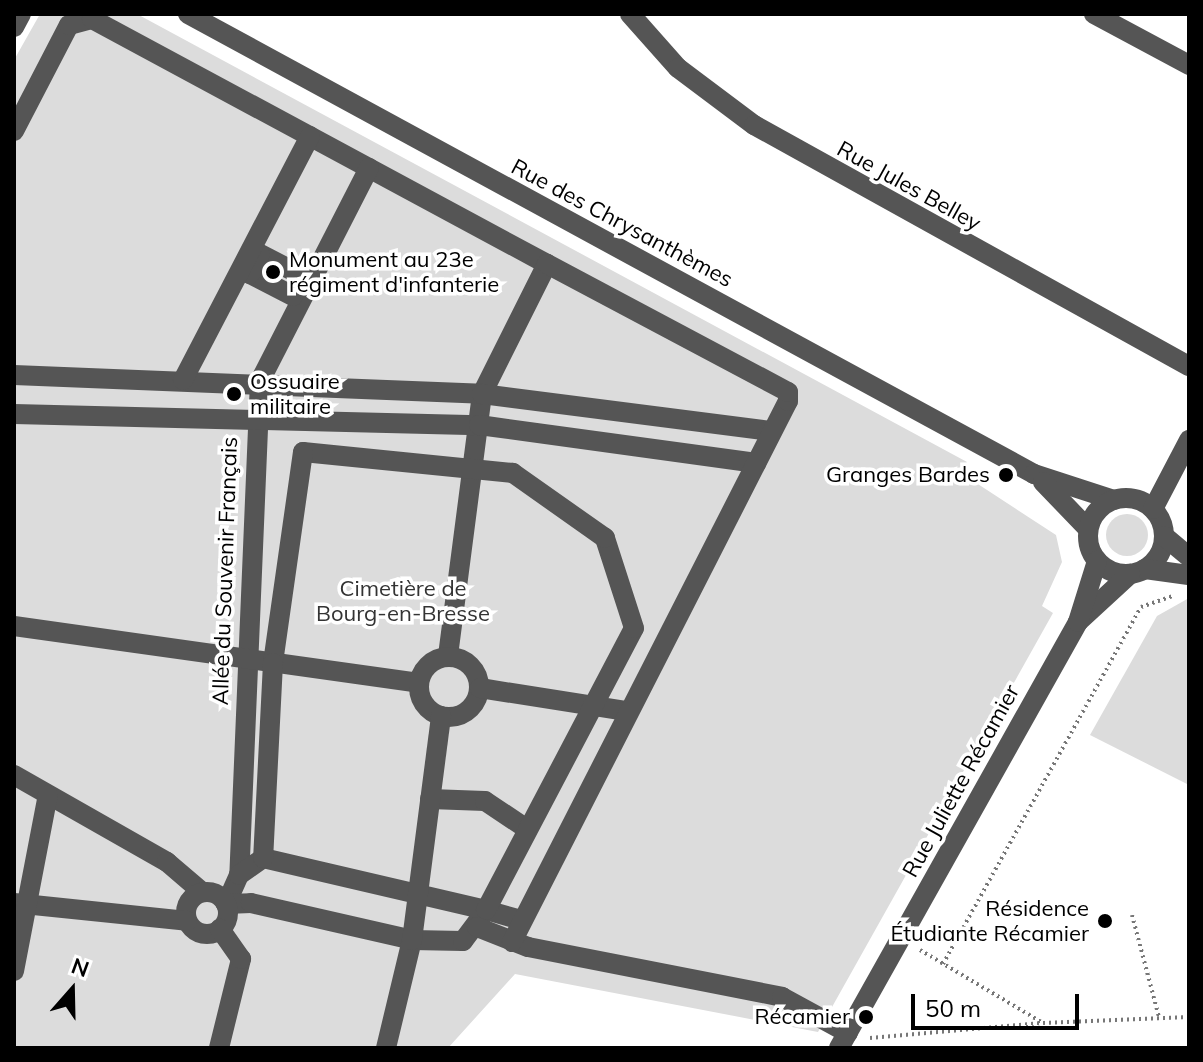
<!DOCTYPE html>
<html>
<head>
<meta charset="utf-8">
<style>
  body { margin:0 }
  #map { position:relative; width:1203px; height:1062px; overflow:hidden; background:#fff; font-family:Mulish,sans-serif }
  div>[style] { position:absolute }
  .green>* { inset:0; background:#dcdcdc }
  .round { border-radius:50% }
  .path>* { height:4px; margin-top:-2px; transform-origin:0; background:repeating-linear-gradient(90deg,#777 0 2px,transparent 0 6px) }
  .minor>* { height:20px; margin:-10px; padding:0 10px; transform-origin:10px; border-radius:10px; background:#555 }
  .minor>.ring { margin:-10px; padding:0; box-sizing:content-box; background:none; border:20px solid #555; border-radius:50% }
  .dots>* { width:22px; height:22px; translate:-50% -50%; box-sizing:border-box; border:4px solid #fff; border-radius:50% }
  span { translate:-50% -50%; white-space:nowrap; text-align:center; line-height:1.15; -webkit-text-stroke:7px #fff; paint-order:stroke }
  .street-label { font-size:22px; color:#000 }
  .poi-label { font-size:22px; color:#000 }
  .left { translate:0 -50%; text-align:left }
  .right { translate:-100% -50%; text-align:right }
  .park-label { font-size:22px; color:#333 }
  .frame { position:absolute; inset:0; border:16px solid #000; pointer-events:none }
  .north { position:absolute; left:32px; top:950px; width:80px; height:80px; -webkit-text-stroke:6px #fff; paint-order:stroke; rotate:20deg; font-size:22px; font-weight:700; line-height:32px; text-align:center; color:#000 }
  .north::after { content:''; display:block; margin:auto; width:28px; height:36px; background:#000; clip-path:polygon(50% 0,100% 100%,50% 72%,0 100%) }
  .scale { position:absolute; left:911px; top:994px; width:168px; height:36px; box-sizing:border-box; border:4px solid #000; border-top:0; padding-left:10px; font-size:24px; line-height:28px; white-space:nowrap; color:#000; -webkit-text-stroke:6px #fff; paint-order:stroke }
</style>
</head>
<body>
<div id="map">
  <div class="green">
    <i style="clip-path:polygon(40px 14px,137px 14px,967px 462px,961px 473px,1056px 535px,1062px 562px,1042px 606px,1053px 613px,818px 1032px,515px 974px,448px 1048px,14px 1048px,14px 60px)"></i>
    <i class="round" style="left:1106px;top:514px;width:42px;height:42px"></i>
    <i style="clip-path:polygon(1189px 598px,1189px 785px,1090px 735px,1157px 616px)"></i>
  </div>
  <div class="path">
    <i style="left:1132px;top:915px;width:106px;rotate:75.2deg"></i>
    <i style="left:920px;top:950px;width:143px;rotate:30.7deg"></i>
    <i style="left:1043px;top:1023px;width:146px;rotate:-2.4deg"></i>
    <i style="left:943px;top:964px;width:408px;rotate:-61deg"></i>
    <i style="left:1141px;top:607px;width:34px;rotate:-19deg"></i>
    <i style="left:870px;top:1038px;width:172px;rotate:-5deg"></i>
  </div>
  <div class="minor">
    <i style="left:188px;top:14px;width:963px;rotate:28.53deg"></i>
    <i style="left:1034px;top:474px;width:84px;rotate:18deg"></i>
    <i style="left:630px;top:14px;width:72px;rotate:48.4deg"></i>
    <i style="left:678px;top:68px;width:95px;rotate:36.9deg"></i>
    <i style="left:754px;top:125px;width:497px;rotate:29deg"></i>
    <i style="left:1094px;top:14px;width:108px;rotate:28.2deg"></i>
    <i style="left:14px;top:27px;width:15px;rotate:-62deg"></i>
    <i style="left:14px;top:131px;width:119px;rotate:-62.6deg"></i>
    <i style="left:69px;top:25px;width:24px;rotate:-15deg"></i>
    <i style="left:92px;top:19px;width:517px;rotate:28.3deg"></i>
    <i style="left:547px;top:264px;width:145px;rotate:116.6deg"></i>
    <i style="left:482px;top:394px;width:265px;rotate:97.4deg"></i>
    <i style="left:369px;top:168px;width:239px;rotate:117.1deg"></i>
    <i style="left:260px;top:381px;width:494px;rotate:92.4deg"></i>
    <i style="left:239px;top:875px;width:32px;rotate:114deg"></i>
    <i style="left:226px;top:904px;width:25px;rotate:-2deg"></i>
    <i style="left:251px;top:903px;width:165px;rotate:12.9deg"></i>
    <i style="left:412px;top:940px;width:51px;rotate:1.1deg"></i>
    <i style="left:463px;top:941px;width:39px;rotate:-53deg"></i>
    <i style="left:486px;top:910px;width:37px;rotate:16deg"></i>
    <i style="left:260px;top:254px;width:48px;rotate:27.1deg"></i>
    <i style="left:303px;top:276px;width:22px;rotate:117deg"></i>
    <i style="left:293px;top:296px;width:48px;rotate:-152.9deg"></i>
    <i style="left:250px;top:274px;width:22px;rotate:-63deg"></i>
    <i style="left:14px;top:375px;width:468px;rotate:2.3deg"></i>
    <i style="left:482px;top:394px;width:292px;rotate:7.3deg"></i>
    <i style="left:183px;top:380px;width:275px;rotate:-62.5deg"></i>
    <i style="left:14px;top:414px;width:465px;rotate:1.4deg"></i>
    <i style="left:479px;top:425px;width:280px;rotate:7.8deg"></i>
    <i style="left:1043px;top:482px;width:65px;rotate:46.2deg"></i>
    <i class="ring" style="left:1088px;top:498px;width:56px;height:56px"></i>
    <i style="left:1153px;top:509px;width:78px;rotate:-62.4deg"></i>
    <i style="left:1164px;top:536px;width:33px;rotate:40deg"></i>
    <i style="left:1145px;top:569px;width:44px;rotate:7.8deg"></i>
    <i style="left:1078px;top:622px;width:71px;rotate:-42.7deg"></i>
    <i style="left:14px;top:626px;width:409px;rotate:8deg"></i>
    <i class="ring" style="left:419px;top:657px;width:40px;height:40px"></i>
    <i style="left:480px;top:688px;width:147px;rotate:9deg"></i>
    <i style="left:14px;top:775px;width:176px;rotate:29.6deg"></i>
    <i style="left:167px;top:862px;width:46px;rotate:40.6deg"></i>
    <i style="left:430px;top:799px;width:55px;rotate:2.1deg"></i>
    <i style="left:485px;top:801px;width:50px;rotate:33.7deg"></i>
    <i style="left:239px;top:875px;width:29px;rotate:-35deg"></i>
    <i style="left:263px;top:858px;width:229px;rotate:13.1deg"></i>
    <i style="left:486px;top:910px;width:318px;rotate:-62.3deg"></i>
    <i style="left:634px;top:628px;width:95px;rotate:-107.9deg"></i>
    <i style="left:605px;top:538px;width:113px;rotate:-144.8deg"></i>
    <i style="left:513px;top:473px;width:211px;rotate:-174.3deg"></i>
    <i style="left:303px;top:452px;width:213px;rotate:98.1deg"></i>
    <i style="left:273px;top:663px;width:195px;rotate:92.9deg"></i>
    <i class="ring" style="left:186px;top:892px;width:22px;height:22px"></i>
    <i style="left:14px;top:903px;width:174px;rotate:5.9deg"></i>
    <i style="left:477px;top:927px;width:55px;rotate:21.4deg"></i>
    <i style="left:528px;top:947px;width:259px;rotate:11.1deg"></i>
    <i style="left:782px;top:997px;width:75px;rotate:28.6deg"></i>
    <i style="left:512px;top:942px;width:607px;rotate:-62.97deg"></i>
    <i style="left:788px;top:401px;width:9px;rotate:-90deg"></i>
    <i style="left:788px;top:392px;width:273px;rotate:-152deg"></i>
    <i style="left:14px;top:971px;width:179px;rotate:-79.1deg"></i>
    <i style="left:219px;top:1048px;width:92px;rotate:-76.1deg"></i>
    <i style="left:241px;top:959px;width:37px;rotate:-125deg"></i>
    <i style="left:386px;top:1048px;width:111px;rotate:-76.5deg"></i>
    <i style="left:412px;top:940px;width:226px;rotate:-82.6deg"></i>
    <i style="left:839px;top:1048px;width:488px;rotate:-60.7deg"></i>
    <i style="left:1078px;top:622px;width:64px;rotate:-72.7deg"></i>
  </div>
  <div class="dots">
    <i style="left:273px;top:272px;background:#000"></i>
    <i style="left:234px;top:394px;background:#000"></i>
    <i style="left:1006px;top:475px;background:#000"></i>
    <i style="left:1105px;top:921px;background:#000"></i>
    <i style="left:866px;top:1017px;background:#000"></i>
  </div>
  <div class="street-label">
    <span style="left:909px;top:186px;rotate:29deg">Rue Jules Belley</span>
    <span style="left:622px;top:223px;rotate:28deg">Rue des Chrysanthèmes</span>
    <span style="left:225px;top:571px;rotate:-88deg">Allée du Souvenir Français</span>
    <span style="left:961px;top:781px;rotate:-61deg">Rue Juliette Récamier</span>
  </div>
  <div class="poi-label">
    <span class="left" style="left:289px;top:272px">Monument au 23e<br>régiment d'infanterie</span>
    <span class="left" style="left:250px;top:394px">Ossuaire<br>militaire</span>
    <span class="right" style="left:990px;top:475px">Granges Bardes</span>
    <span class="right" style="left:1089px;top:921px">Résidence<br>Étudiante Récamier</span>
    <span class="right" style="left:850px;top:1017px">Récamier</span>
  </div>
  <div class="park-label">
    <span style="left:403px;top:601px">Cimetière de<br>Bourg-en-Bresse</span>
  </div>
  <div class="frame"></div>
  <div class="north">N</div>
  <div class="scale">50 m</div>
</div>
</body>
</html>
